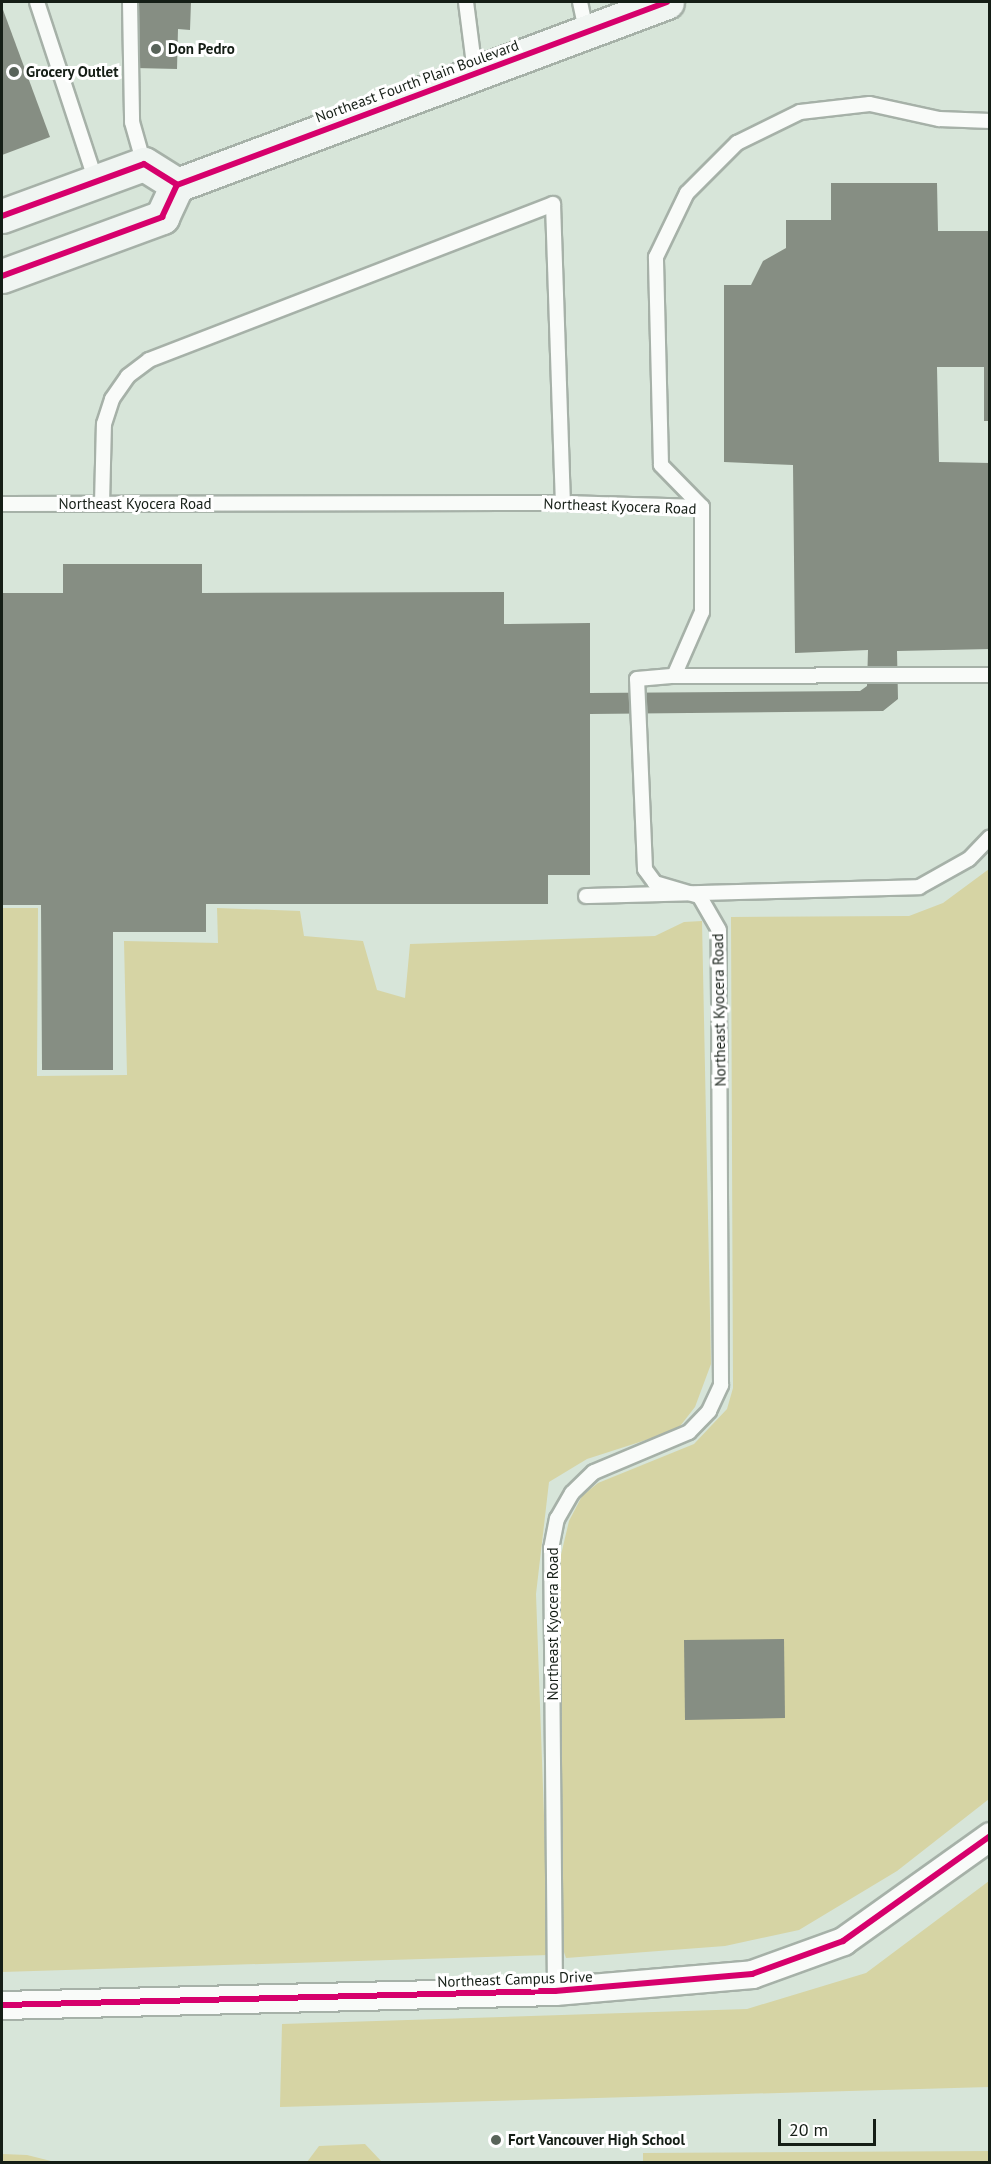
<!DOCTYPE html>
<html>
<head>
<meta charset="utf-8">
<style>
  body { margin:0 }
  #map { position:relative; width:991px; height:2164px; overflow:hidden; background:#d7e5d9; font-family:"PT Sans",sans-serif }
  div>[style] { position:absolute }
  .green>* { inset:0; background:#d6d4a4 }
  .building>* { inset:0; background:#868e83 }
  .roads { filter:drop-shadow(2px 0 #a6b1a8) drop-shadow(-2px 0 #a6b1a8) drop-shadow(0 2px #a6b1a8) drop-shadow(0 -2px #a6b1a8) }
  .lane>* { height:14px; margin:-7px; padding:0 7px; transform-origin:7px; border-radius:7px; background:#f9fbf9 }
  .street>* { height:27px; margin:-13.5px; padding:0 13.5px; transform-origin:13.5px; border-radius:13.5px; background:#f9fbf9 }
  .secondary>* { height:33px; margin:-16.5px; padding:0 16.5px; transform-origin:16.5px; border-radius:16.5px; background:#f0f5f2 }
  .cycleway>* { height:6px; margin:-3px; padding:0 3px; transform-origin:3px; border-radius:3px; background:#d6006c }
  .dots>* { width:16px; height:16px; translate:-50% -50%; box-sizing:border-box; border:3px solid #fff; border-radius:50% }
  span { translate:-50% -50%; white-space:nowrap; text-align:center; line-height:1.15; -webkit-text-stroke:6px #fff; paint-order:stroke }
  .poi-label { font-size:15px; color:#151e16; font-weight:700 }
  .left { translate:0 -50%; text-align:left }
  .street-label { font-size:15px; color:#151e16 }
  .frame { position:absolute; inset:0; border:3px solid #151e16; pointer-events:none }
  .scale { position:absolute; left:778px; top:2119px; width:98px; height:27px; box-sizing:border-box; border:3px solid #151e16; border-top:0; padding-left:8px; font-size:18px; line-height:21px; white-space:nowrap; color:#151e16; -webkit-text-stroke:4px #fff; paint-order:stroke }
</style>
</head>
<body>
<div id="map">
  <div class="green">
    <i style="clip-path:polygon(989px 869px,989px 1799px,897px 1871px,799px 1930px,725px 1946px,566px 1958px,560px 1941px,560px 1559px,569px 1521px,582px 1496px,598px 1483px,694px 1444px,727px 1409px,733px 1388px,731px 917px,909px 916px,943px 903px)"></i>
    <i style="clip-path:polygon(2px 908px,38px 908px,37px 1076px,127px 1075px,124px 941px,218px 943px,217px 908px,300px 911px,304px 936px,363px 941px,377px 990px,405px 998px,410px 944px,655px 936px,684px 922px,702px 921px,711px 1364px,695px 1407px,677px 1430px,587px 1459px,549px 1482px,536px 1594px,549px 1955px,2px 1972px)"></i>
    <i style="clip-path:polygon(989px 1881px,989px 2087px,280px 2107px,282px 2024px,747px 2009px,866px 1973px)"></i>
    <i style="clip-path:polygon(365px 2144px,382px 2162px,307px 2162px,319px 2146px)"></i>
    <i style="clip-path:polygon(989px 2151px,989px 2162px,643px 2162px,643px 2153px)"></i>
    <i style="clip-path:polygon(2px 2154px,27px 2155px,55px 2162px,2px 2162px)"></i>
  </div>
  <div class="building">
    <i style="clip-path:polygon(137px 2px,191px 2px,190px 30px,178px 29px,177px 69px,135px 68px)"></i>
    <i style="clip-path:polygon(2px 7px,50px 137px,2px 155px)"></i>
    <i style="clip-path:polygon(831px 183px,937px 183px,938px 231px,990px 231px,990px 421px,984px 421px,984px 367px,937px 367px,939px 462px,990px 463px,990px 649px,897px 651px,898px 699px,883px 711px,590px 714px,590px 875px,548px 875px,548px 904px,206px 904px,206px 932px,113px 932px,113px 1070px,42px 1070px,41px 905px,2px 905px,2px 593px,63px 593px,63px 564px,202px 564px,202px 593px,504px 592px,504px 624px,590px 623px,590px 693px,860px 691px,867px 686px,868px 650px,795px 653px,793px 465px,724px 462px,724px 285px,751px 285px,763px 261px,786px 248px,786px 220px,831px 220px)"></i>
    <i style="clip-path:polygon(784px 1639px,785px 1718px,685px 1720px,684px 1640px)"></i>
  </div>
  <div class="roads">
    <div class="lane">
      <i style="left:37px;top:2px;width:188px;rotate:71.8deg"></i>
      <i style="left:130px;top:2px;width:120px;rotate:89deg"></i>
      <i style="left:132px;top:122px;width:44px;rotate:74.1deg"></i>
      <i style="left:466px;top:2px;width:71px;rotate:82.7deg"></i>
      <i style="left:580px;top:2px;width:30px;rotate:78deg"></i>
      <i style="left:2px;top:504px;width:561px;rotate:-0.1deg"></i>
      <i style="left:563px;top:503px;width:139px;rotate:1.6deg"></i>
      <i style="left:102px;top:504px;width:80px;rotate:-88.6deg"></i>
      <i style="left:104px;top:424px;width:26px;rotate:-72deg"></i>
      <i style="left:112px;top:399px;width:28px;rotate:-55deg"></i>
      <i style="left:128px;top:376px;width:26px;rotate:-37deg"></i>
      <i style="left:149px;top:360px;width:433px;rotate:-21.1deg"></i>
      <i style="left:553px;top:204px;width:299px;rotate:88.1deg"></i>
      <i style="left:702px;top:507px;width:59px;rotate:-134.3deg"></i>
      <i style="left:661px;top:465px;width:208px;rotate:-91.4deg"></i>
      <i style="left:656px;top:257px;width:71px;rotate:-64.2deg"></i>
      <i style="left:687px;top:193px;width:71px;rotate:-45deg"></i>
      <i style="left:737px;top:143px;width:70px;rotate:-26.2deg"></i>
      <i style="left:800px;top:112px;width:70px;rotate:-6.5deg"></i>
      <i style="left:870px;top:104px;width:71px;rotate:12.3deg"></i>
      <i style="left:939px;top:119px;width:51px;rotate:2.2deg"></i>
      <i style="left:674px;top:676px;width:316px;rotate:-0.2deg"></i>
      <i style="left:586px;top:896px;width:333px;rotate:-1.5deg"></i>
      <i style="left:919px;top:887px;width:57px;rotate:-29.2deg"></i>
      <i style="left:969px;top:859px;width:30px;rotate:-46deg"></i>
      <i style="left:555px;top:1991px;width:442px;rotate:-90.5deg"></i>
      <i style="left:551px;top:1549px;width:31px;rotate:-79deg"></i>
      <i style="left:557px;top:1519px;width:30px;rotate:-60deg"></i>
      <i style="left:572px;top:1493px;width:30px;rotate:-44deg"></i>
      <i style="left:594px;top:1472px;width:103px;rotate:-22.8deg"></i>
      <i style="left:689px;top:1432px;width:29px;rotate:-46deg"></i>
      <i style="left:709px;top:1411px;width:29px;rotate:-65deg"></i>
      <i style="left:721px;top:1385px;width:455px;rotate:-90.3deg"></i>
      <i style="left:719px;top:930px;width:39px;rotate:-120deg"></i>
      <i style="left:699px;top:896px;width:46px;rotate:-163.5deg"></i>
      <i style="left:655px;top:883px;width:17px;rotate:-126deg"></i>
      <i style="left:645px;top:869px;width:190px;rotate:-92.4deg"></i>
      <i style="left:637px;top:679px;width:37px;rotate:-5deg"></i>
      <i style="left:674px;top:676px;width:70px;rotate:-66.4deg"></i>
      <i style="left:702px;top:612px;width:105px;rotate:-90deg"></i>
    </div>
    <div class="street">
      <i style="left:2px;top:2005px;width:553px;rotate:-1.45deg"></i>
      <i style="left:555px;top:1991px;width:198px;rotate:-4.9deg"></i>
      <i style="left:752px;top:1974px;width:97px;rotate:-19.9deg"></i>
      <i style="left:843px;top:1941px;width:181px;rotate:-35.5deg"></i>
    </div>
    <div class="secondary">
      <i style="left:2px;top:216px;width:151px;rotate:-20.1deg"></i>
      <i style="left:144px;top:164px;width:39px;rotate:32deg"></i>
      <i style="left:2px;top:276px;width:171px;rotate:-20.2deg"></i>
      <i style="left:162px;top:217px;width:35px;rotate:-65deg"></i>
      <i style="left:177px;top:185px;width:523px;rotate:-20.48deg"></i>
    </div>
  </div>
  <div class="cycleway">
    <i style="left:2px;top:216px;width:151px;rotate:-20.1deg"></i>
    <i style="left:144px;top:164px;width:39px;rotate:32deg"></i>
    <i style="left:2px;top:276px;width:171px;rotate:-20.2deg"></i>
    <i style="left:162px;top:217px;width:35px;rotate:-65deg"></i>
    <i style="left:177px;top:185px;width:523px;rotate:-20.48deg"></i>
    <i style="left:2px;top:2005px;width:553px;rotate:-1.45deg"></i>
    <i style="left:555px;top:1991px;width:198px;rotate:-4.9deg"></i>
    <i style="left:752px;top:1974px;width:97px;rotate:-19.9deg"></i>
    <i style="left:843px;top:1941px;width:181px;rotate:-35.5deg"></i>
  </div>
  <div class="dots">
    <i style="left:156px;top:49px;background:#59645a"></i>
    <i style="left:14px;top:72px;background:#59645a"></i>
    <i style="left:496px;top:2140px;background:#59645a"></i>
  </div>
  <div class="poi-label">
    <span class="left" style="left:168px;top:49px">Don Pedro</span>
    <span class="left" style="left:26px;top:72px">Grocery Outlet</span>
    <span class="left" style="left:508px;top:2140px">Fort Vancouver High School</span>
  </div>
  <div class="street-label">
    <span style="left:417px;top:81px;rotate:-20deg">Northeast Fourth Plain Boulevard</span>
    <span style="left:135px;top:504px">Northeast Kyocera Road</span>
    <span style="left:620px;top:506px;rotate:2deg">Northeast Kyocera Road</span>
    <span style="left:719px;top:1010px;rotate:-91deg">Northeast Kyocera Road</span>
    <span style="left:553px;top:1624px;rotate:-90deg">Northeast Kyocera Road</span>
    <span style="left:515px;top:1979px;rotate:-2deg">Northeast Campus Drive</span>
  </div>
  <div class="frame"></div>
  <div class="scale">20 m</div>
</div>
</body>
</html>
